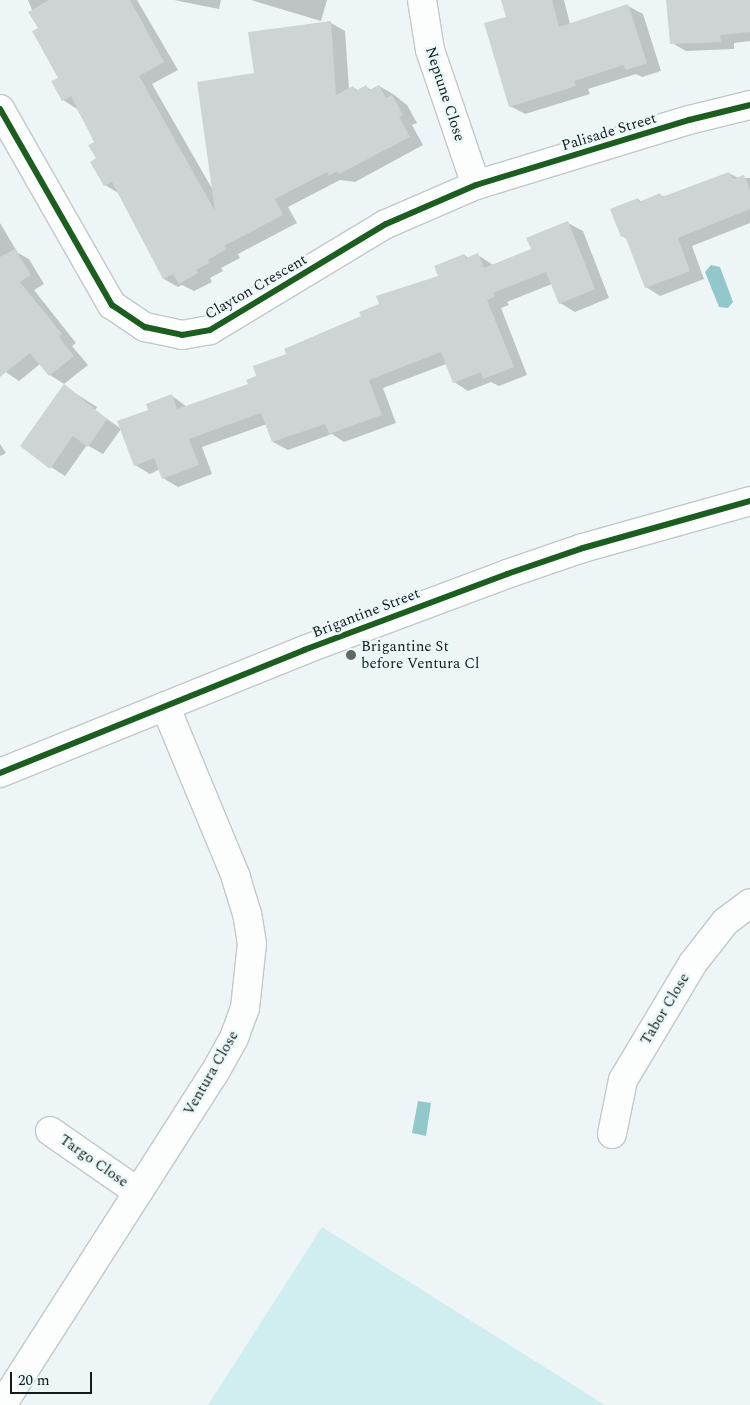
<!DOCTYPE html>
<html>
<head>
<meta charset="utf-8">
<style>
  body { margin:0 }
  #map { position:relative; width:750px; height:1405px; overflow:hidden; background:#eef5f6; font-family:Spectral,serif }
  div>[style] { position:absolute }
  .green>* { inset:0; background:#d0eef0 }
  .water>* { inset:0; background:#93c8cb }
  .shadow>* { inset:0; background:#0003 }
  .building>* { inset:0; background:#ced4d4 }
  .roads { filter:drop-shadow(1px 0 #c2c8c8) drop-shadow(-1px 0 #c2c8c8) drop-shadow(0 1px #c2c8c8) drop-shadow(0 -1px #c2c8c8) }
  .minor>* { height:28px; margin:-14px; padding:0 14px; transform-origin:14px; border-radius:14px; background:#fcfefe }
  .cycleway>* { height:6px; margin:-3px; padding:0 3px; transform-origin:3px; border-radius:3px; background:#1b5e20 }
  .dots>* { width:14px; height:14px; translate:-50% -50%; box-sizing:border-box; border:2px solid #ebf8f9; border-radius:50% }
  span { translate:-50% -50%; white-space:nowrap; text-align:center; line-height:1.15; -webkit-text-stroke:5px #ebf8f9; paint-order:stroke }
  .street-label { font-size:15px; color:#151a1a }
  .poi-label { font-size:15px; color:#151a1a }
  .left { translate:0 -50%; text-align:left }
  .scale { position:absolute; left:10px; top:1372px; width:82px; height:22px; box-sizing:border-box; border:2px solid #151a1a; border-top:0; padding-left:6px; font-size:15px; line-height:18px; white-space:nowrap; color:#151a1a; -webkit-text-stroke:4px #ebf8f9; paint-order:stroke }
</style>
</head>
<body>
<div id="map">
  <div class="green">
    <i style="clip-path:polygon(322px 1227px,605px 1405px,208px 1405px)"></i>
  </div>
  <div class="water">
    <i style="clip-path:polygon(711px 265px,720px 267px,733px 302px,728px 308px,719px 307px,705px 272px)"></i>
    <i style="clip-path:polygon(418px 1101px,431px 1103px,426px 1136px,412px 1133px)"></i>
  </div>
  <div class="shadow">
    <i style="clip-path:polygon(28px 0,137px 0,178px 70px,152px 84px,214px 192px,255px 74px,331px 23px,345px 31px,349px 89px,353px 87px,359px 91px,366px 87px,372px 90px,379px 86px,393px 94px,407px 105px,417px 123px,412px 125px,423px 145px,355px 182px,340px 180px,288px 207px,297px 223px,238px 254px,240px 258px,221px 268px,223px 271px,210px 278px,212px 282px,194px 291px,182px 285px,178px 287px,164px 279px,120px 194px,105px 185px,96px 142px,77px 109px,63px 100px,60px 78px)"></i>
    <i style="clip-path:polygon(174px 0,221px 0,219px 9px)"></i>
    <i style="clip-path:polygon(251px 0,327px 0,321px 21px)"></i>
    <i style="clip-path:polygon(502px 0,564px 0,570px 24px,628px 6px,643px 14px,661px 71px,642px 77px,636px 74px,588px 89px,590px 94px,525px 114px,510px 106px,507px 18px)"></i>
    <i style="clip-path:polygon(667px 0,750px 0,750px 41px,734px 43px,734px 49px,686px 51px,672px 43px)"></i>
    <i style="clip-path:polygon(729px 173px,738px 178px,750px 178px,750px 223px,692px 246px,704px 279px,660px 296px,646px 287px,627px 239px,622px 236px,638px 199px,642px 202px,660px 195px,665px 197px)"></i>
    <i style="clip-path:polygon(0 223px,18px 253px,29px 259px,44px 284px,34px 290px,76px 343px,72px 346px,88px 365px,64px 384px,50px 375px,40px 364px,19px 381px,0 368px)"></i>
    <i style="clip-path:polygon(568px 223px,583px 231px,609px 298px,575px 312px,560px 303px,552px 284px,507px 302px,509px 305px,501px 308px,527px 375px,499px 386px,491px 382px,468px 391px,454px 382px,446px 364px,383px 388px,396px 423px,344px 442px,332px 434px,288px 450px,273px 442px,267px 424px,202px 447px,212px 474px,178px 487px,163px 478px,160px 469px,150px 474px,135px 465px,149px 410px,171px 395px,187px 407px,249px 385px,288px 355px,439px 277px,464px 255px,469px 258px,478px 255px,493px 265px,532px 250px)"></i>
    <i style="clip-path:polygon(64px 386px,97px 407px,95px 410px,121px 429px,103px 454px,87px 445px,65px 476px,51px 467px)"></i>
    <i style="clip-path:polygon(0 444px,6px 453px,0 456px)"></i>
  </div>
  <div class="building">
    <i style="clip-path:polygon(49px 0,130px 0,164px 62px,139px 76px,215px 211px,197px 82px,254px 73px,248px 32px,331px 21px,336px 95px,353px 86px,356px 91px,366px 85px,369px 90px,379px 85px,386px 98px,392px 95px,403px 115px,399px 117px,410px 137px,339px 174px,337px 171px,329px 176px,327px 172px,275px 199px,283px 215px,224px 246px,226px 249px,208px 260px,209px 263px,196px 270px,198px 273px,179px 284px,173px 274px,163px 279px,112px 182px,104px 186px,90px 162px,96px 158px,88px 145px,94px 142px,71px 96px,62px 101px,51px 81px,58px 78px,32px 31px,38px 28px,28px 12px)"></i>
    <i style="clip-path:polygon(501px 0,552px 0,559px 27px,628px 4px,647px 63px,626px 70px,623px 65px,574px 81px,576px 86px,509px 107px,484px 23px,506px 17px)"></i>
    <i style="clip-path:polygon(666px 0,750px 0,750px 32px,720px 35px,721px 42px,670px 44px)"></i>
    <i style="clip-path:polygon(729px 172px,733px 179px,744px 175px,750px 190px,750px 209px,678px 238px,690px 271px,645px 288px,625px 236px,621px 237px,610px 209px,638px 198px,639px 202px,660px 193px,662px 197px)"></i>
    <i style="clip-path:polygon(568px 221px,595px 289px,559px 304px,546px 272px,493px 293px,495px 297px,487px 300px,514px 367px,483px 379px,481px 372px,453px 383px,441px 352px,369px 380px,382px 415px,329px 434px,325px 424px,272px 442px,261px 413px,189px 439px,199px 465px,162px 479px,154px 458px,134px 466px,117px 421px,148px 410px,146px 404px,172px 394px,177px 409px,248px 384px,246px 380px,256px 376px,253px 366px,286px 354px,284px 349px,361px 316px,359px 312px,379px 304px,376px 296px,438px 276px,434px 266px,464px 254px,466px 258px,478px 253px,484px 268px,531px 249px,526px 238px)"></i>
    <i style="clip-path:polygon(15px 249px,31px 275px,20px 282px,62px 334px,59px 337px,74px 356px,49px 376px,30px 353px,0 377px,0 257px)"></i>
    <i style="clip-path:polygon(64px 384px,107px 419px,88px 447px,73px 436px,50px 469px,20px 446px)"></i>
  </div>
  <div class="roads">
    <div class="minor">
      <i style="left:422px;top:0;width:51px;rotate:80.9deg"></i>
      <i style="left:430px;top:50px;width:143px;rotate:71.2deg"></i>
      <i style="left:0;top:109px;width:226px;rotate:60.3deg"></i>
      <i style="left:112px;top:305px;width:40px;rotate:34deg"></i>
      <i style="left:145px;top:327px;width:38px;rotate:12deg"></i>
      <i style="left:182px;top:335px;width:28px;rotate:-10deg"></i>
      <i style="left:210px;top:330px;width:205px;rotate:-31.1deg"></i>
      <i style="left:386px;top:224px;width:98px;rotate:-23.4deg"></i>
      <i style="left:476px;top:185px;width:223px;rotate:-17deg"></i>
      <i style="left:689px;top:120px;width:63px;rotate:-13.8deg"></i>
      <i style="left:0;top:773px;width:328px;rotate:-22deg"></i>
      <i style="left:304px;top:650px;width:217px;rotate:-20.5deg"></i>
      <i style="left:507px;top:574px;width:80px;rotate:-18.9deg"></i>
      <i style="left:583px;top:548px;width:173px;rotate:-15.7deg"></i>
      <i style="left:50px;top:1131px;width:107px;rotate:34.7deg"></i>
      <i style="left:612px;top:1134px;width:55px;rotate:-78.5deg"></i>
      <i style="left:623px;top:1080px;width:136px;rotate:-59.1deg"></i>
      <i style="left:693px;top:963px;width:52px;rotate:-52deg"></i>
      <i style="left:725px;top:922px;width:31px;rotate:-37deg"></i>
      <i style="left:2px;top:1405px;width:393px;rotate:-57.4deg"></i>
      <i style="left:214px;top:1074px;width:41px;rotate:-60.9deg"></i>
      <i style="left:234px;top:1038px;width:32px;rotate:-70deg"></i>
      <i style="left:245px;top:1008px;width:64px;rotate:-83.8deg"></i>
      <i style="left:252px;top:944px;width:30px;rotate:-99deg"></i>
      <i style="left:247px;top:914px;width:39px;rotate:-107deg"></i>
      <i style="left:236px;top:877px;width:185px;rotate:-112.5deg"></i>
    </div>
  </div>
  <div class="cycleway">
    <i style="left:0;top:109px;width:226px;rotate:60.3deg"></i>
    <i style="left:112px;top:305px;width:40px;rotate:34deg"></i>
    <i style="left:145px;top:327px;width:38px;rotate:12deg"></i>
    <i style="left:182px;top:335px;width:28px;rotate:-10deg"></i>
    <i style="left:210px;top:330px;width:205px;rotate:-31.1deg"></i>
    <i style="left:386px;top:224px;width:98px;rotate:-23.4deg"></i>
    <i style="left:476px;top:185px;width:223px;rotate:-17deg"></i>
    <i style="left:689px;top:120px;width:63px;rotate:-13.8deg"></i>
    <i style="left:0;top:773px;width:328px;rotate:-22deg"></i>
    <i style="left:304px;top:650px;width:217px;rotate:-20.5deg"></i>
    <i style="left:507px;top:574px;width:80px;rotate:-18.9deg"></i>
    <i style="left:583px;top:548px;width:173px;rotate:-15.7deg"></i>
  </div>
  <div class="dots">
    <i style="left:351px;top:655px;background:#616767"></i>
  </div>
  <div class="street-label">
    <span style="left:445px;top:94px;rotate:72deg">Neptune Close</span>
    <span style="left:609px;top:132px;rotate:-17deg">Palisade Street</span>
    <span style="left:256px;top:287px;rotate:-30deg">Clayton Crescent</span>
    <span style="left:366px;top:613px;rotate:-21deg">Brigantine Street</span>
    <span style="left:665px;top:1009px;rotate:-59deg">Tabor Close</span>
    <span style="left:211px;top:1073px;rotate:-60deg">Ventura Close</span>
    <span style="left:94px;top:1161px;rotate:35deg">Targo Close</span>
  </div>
  <div class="poi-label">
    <span class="left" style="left:361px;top:655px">Brigantine St<br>before Ventura Cl</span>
  </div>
  <div class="scale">20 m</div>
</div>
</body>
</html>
